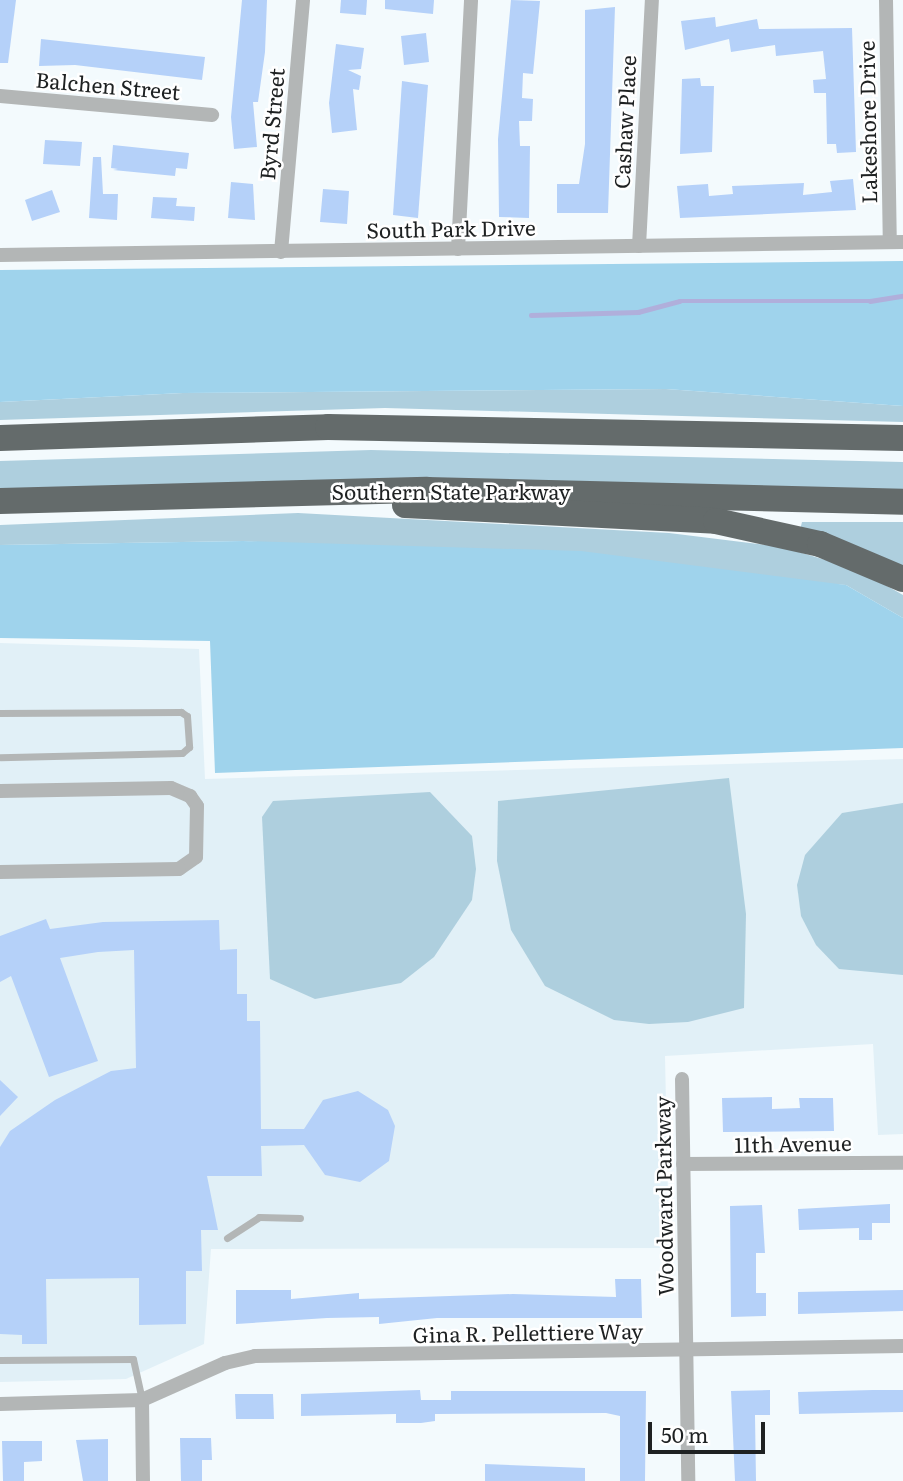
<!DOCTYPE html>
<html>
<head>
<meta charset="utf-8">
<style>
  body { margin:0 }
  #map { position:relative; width:903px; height:1481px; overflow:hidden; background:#f3fafd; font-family:Literata,serif }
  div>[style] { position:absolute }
  .built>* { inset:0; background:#e1f0f7 }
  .green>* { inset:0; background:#aecfde }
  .forest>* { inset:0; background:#9fd3ec }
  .stream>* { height:4.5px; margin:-2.25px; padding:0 2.25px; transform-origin:2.25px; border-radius:2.25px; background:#b0afdb }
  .building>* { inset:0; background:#b5d1f9 }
  .service>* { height:7px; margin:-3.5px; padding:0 3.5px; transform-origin:3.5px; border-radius:3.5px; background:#b3b6b6 }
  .minor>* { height:14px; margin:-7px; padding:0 7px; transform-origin:7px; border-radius:7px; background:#b3b6b6 }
  .motorway>* { height:26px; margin:-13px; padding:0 13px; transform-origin:13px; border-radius:13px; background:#646b6b }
  span { translate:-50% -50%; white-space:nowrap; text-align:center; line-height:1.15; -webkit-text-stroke:5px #fff; paint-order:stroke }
  .street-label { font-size:21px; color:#1e2122 }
  .scale { position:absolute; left:648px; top:1422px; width:117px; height:32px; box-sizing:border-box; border:4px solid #1e2122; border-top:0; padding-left:9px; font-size:21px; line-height:24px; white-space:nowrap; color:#1e2122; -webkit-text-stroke:5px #fff; paint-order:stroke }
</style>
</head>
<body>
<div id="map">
  <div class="built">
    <i style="clip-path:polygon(0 643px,199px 649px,205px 779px,903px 759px,903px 1134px,878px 1135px,873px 1044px,665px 1056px,669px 1248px,211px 1249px,204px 1344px,126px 1379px,0 1382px)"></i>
  </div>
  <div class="green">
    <i style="clip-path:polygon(666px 389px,903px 406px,903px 422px,385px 408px,0 420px,0 402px,183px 393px)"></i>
    <i style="clip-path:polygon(371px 450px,903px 462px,903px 491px,0 494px,0 461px)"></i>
    <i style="clip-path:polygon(298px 513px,669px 533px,782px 547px,859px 570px,903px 595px,903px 618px,846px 585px,243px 541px,0 545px,0 525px)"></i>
    <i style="clip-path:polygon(802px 522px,903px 522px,903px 571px,800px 530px)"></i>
    <i style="clip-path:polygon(729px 778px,746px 914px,744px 1008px,688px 1022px,649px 1024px,614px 1020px,545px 986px,511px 930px,497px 861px,498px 801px)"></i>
    <i style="clip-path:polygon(430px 792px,472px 836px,476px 869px,472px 900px,434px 957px,401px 983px,315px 999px,270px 979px,262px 817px,273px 801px)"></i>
    <i style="clip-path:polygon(903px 803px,903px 975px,839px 969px,816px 945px,801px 916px,797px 885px,805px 855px,842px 813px)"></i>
  </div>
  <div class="forest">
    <i style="clip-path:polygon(903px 261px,903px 406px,666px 389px,183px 393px,0 402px,0 270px)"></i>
    <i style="clip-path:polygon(243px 541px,581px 551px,846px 585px,903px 618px,903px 748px,215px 773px,210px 641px,0 638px,0 545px)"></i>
  </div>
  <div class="stream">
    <i style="left:531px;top:315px;width:107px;rotate:-1.6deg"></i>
    <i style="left:638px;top:312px;width:43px;rotate:-14.7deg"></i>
    <i style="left:680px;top:301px;width:190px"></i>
    <i style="left:870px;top:301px;width:33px;rotate:-9deg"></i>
  </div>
  <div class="building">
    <i style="clip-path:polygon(0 0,16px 0,8px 63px,0 63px)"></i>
    <i style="clip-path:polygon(242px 0,267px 0,265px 52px,258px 102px,253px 102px,257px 147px,234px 149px,231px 117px)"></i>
    <i style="clip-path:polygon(341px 0,367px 0,366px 15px,340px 13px)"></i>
    <i style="clip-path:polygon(385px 0,434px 0,433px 14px,385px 9px)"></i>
    <i style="clip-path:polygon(511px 0,540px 1px,533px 74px,523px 73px,522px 98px,533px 99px,532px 121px,519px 121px,520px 146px,530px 146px,529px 218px,499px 217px,498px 139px)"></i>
    <i style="clip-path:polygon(615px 7px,608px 213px,557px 213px,557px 184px,579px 184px,585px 144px,585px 10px)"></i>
    <i style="clip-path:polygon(715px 17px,716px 27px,757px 19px,759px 29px,852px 28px,856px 152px,837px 153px,836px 144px,827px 144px,826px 93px,814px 93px,813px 80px,826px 79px,823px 51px,776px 56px,775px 45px,731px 52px,729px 39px,685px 50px,681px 21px)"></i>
    <i style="clip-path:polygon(426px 33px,429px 62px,404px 65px,401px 36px)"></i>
    <i style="clip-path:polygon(41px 39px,205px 57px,202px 80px,75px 65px,39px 66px)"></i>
    <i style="clip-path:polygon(336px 44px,364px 48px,361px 69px,348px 70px,361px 76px,359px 90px,353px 89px,357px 130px,332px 133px,329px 103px)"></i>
    <i style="clip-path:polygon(700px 78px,701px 86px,714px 86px,712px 152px,680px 154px,682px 79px)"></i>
    <i style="clip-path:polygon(402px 81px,428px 85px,418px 218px,393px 215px)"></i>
    <i style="clip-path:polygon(45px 140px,82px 142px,80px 166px,43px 164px)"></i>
    <i style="clip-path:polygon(113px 145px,189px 153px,187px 169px,176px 168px,175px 176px,113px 170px,118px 169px,111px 168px)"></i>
    <i style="clip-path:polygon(93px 157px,101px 157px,103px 194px,118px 194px,117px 220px,89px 218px)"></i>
    <i style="clip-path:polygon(853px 179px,856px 210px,680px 218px,677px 186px,708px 184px,709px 196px,733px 194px,732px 186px,804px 183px,803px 195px,832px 192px,830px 181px)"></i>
    <i style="clip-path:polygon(231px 182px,253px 184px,255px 220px,228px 218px)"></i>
    <i style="clip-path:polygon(323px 189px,349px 191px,347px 224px,320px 222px)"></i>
    <i style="clip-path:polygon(52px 190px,60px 212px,32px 221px,25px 200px)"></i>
    <i style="clip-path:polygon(153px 197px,177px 198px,176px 206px,195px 207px,194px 221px,151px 218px)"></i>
    <i style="clip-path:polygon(46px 919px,50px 929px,103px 922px,219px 920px,220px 950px,237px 949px,237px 994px,247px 994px,247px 1021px,260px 1021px,261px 1129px,304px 1129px,323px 1100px,358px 1091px,388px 1110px,395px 1126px,389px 1161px,360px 1182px,325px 1175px,304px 1145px,261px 1146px,262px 1176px,207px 1176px,218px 1230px,201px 1230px,202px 1271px,186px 1271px,186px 1324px,139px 1325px,139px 1278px,46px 1279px,47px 1344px,22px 1344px,22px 1335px,0 1334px,0 1147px,10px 1131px,55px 1100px,111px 1071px,136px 1068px,134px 950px,98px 952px,60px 958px,98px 1061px,49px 1077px,11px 976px,0 982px,0 936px)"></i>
    <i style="clip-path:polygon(0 1080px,18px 1097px,0 1116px)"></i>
    <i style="clip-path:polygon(772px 1097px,772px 1109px,800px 1108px,799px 1098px,833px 1098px,834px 1131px,723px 1132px,722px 1098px)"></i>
    <i style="clip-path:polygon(890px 1204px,890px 1223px,872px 1223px,872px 1240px,859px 1240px,859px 1228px,799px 1230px,798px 1209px)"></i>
    <i style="clip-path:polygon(762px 1205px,765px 1253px,756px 1253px,756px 1293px,766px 1293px,766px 1316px,731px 1317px,730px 1206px)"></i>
    <i style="clip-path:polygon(615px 1279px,641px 1279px,642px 1318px,437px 1318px,379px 1324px,379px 1317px,327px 1318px,236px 1324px,236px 1290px,291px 1290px,291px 1299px,359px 1293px,359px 1299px,513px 1294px,616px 1297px)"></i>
    <i style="clip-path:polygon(903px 1290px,903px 1311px,798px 1314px,798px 1292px)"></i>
    <i style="clip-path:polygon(420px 1390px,421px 1400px,451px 1400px,451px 1391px,646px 1391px,645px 1481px,620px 1481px,620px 1416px,606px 1413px,435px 1414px,435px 1421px,421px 1423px,396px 1423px,396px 1414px,301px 1416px,301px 1394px)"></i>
    <i style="clip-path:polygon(770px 1390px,770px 1415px,755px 1415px,756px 1481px,735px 1481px,731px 1391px)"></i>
    <i style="clip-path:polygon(873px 1390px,903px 1390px,903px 1412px,799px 1414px,798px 1392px)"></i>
    <i style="clip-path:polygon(235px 1394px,273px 1394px,274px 1419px,236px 1419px)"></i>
    <i style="clip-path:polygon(180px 1438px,211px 1438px,212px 1460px,202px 1460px,202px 1481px,181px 1481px)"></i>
    <i style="clip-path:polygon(108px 1439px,108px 1481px,83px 1481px,76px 1440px)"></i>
    <i style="clip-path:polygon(2px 1441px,42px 1441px,42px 1461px,24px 1462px,24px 1481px,3px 1481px)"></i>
    <i style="clip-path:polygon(485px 1464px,585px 1468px,585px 1481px,485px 1481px)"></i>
  </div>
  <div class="service">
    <i style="left:0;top:713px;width:181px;rotate:-0.3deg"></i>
    <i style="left:181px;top:712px;width:7px;rotate:34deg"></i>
    <i style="left:187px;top:716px;width:31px;rotate:86deg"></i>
    <i style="left:189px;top:747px;width:9px;rotate:139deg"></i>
    <i style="left:182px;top:753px;width:182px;rotate:178.7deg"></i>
    <i style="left:227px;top:1238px;width:38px;rotate:-33deg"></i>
    <i style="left:259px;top:1217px;width:41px;rotate:1.4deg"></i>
    <i style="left:0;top:1360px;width:133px;rotate:-0.4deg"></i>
    <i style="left:133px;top:1359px;width:42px;rotate:77.6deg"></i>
  </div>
  <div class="minor">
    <i style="left:886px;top:0;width:242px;rotate:89.1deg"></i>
    <i style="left:0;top:96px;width:213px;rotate:5.1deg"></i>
    <i style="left:639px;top:246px;width:246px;rotate:-87deg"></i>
    <i style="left:458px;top:249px;width:249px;rotate:-87deg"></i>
    <i style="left:281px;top:252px;width:253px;rotate:-85deg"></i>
    <i style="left:0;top:255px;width:903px;rotate:-0.82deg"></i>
    <i style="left:0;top:791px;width:171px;rotate:-1deg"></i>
    <i style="left:171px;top:788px;width:21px;rotate:23deg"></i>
    <i style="left:190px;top:796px;width:12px;rotate:55deg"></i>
    <i style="left:197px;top:806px;width:51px;rotate:91.1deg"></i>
    <i style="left:196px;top:857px;width:21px;rotate:145deg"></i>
    <i style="left:179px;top:869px;width:179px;rotate:179deg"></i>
    <i style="left:682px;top:1079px;width:402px;rotate:89.1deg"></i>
    <i style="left:683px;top:1164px;width:220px;rotate:-0.3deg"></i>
    <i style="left:142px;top:1400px;width:81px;rotate:89.3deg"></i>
    <i style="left:0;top:1404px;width:142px;rotate:-1.6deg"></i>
    <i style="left:142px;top:1400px;width:91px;rotate:-24deg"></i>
    <i style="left:225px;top:1363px;width:31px;rotate:-13deg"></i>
    <i style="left:255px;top:1356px;width:648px;rotate:-0.88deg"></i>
  </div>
  <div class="motorway">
    <i style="left:0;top:438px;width:328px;rotate:-1.9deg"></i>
    <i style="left:328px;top:427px;width:575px;rotate:1.1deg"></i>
    <i style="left:0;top:501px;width:427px;rotate:-1.5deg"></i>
    <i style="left:427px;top:490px;width:476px;rotate:1.4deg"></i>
    <i style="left:405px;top:505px;width:311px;rotate:2.9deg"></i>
    <i style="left:716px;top:521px;width:107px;rotate:12.5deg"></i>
    <i style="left:820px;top:544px;width:90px;rotate:22.9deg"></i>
  </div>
  <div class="street-label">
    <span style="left:108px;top:85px;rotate:5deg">Balchen Street</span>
    <span style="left:624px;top:122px;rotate:-87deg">Cashaw Place</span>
    <span style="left:867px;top:122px;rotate:-91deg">Lakeshore Drive</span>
    <span style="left:271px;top:124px;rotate:-85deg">Byrd Street</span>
    <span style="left:451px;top:228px;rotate:-1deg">South Park Drive</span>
    <span style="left:451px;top:491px">Southern State Parkway</span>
    <span style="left:793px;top:1143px;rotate:-1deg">11th Avenue</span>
    <span style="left:663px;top:1196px;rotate:-91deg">Woodward Parkway</span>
    <span style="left:528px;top:1332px;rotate:-1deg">Gina R. Pellettiere Way</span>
  </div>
  <div class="scale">50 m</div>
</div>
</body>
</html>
